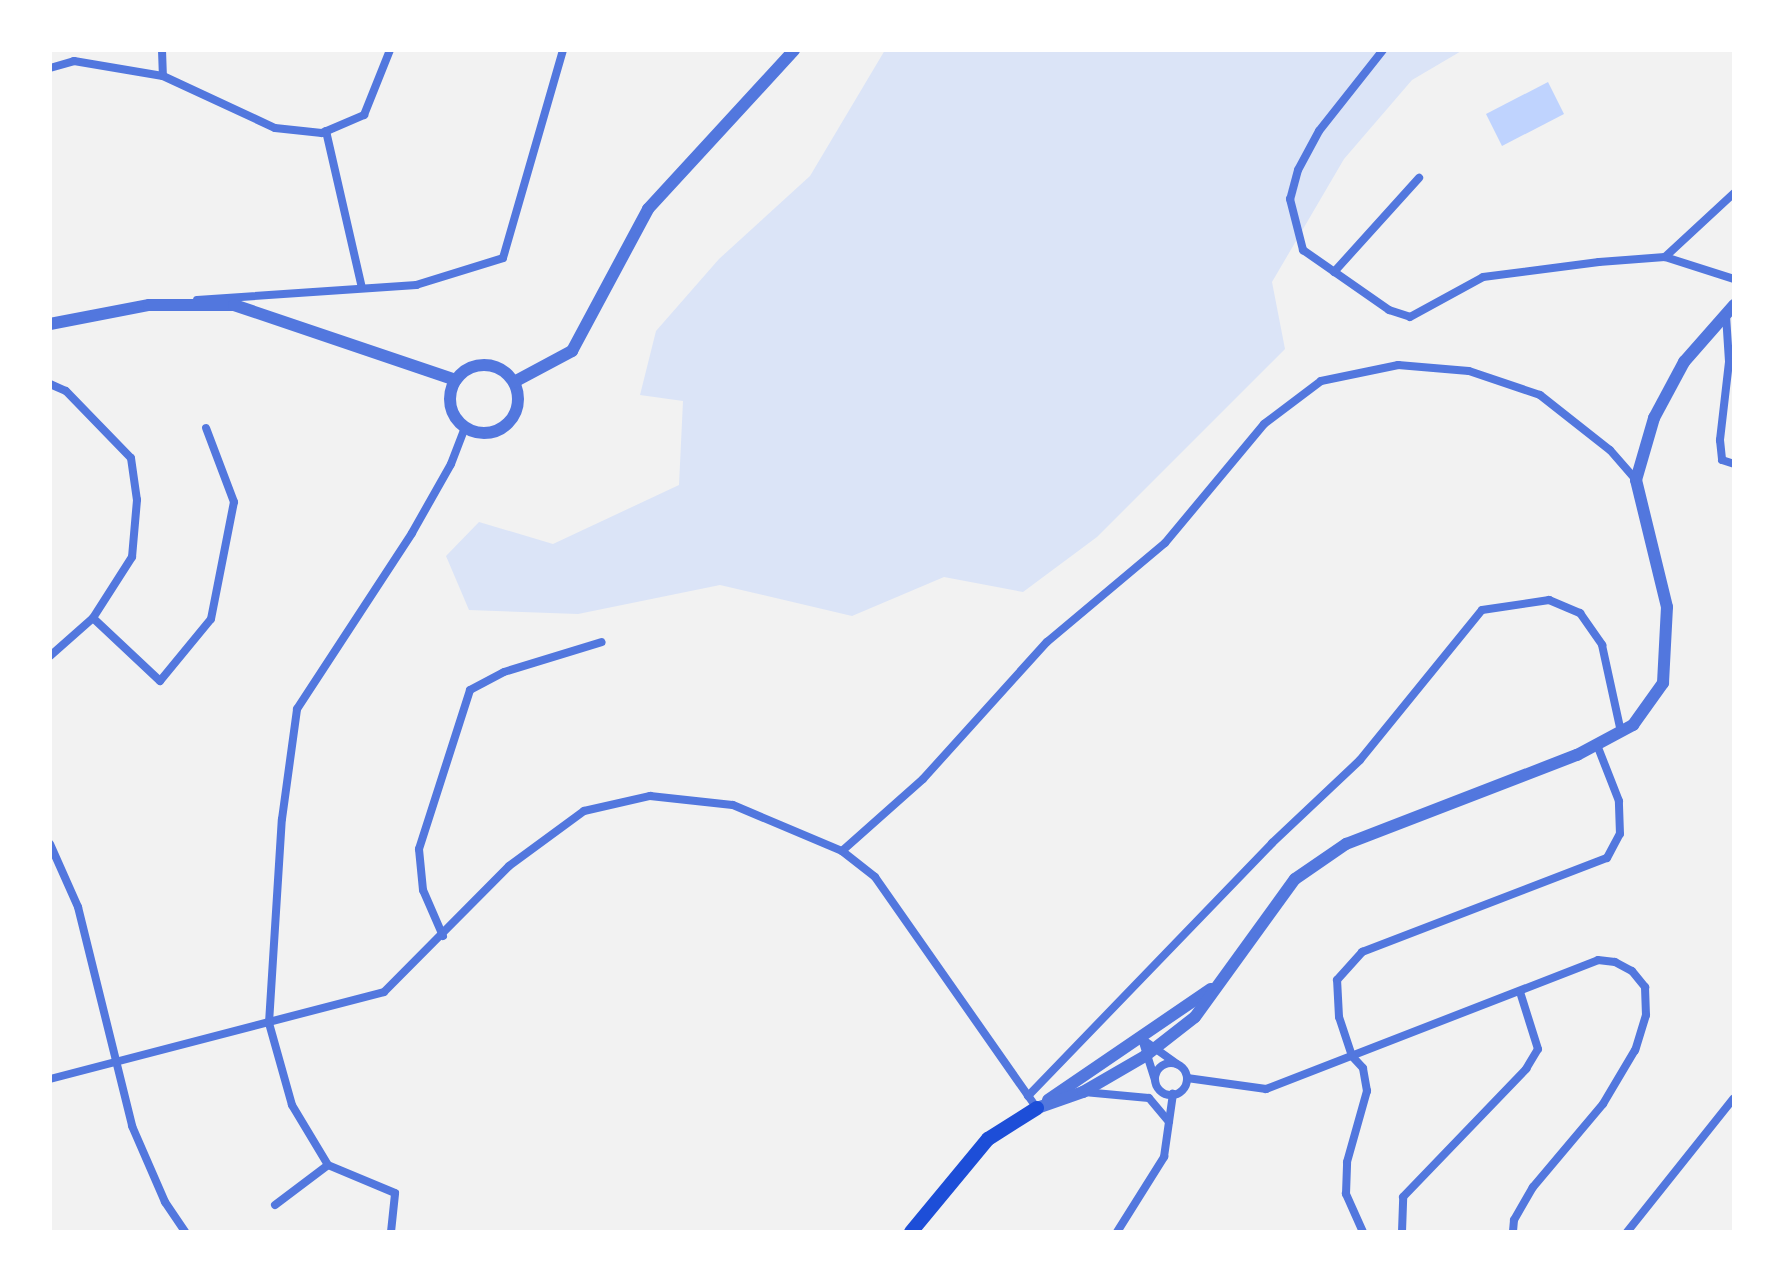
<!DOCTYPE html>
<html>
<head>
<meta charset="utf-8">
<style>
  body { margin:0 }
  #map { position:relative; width:1784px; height:1282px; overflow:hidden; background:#f2f2f2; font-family:Ubuntu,sans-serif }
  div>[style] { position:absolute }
  .green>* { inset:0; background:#dbe4f7 }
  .water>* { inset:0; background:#bfd3fe }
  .minor>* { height:8px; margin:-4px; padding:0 4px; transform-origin:4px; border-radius:4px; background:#5277de }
  .minor>.ring { margin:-4px; padding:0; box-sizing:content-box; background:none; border:8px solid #5277de; border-radius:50% }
  .tertiary>* { height:12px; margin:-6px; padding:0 6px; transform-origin:6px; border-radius:6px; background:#5277de }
  .tertiary>.ring { margin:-6px; padding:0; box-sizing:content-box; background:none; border:12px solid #5277de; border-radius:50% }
  .secondary>* { height:14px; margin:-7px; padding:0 7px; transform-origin:7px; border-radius:7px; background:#1d4ed8 }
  span { translate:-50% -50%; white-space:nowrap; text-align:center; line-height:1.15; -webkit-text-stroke:6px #fff; paint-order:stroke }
  .frame { position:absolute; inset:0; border:52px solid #fff; pointer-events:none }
</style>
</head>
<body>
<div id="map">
  <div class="green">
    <i style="clip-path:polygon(885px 50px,1463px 50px,1412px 80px,1344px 159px,1272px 282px,1285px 349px,1097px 537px,1023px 592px,944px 577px,852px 616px,720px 585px,578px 614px,469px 610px,446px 556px,479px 522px,553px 544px,679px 485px,683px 401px,640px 395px,656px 331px,719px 259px,810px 176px)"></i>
  </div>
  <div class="water">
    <i style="clip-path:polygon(1548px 82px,1564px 114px,1502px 146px,1486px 114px)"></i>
  </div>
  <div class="minor">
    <i style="left:162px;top:50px;width:26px;rotate:88deg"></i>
    <i style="left:1383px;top:50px;width:103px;rotate:128.3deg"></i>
    <i style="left:1319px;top:131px;width:44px;rotate:118.3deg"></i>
    <i style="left:1298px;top:170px;width:30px;rotate:105deg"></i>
    <i style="left:1290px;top:199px;width:53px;rotate:75.7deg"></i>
    <i style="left:1303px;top:250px;width:105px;rotate:34.9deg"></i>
    <i style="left:1389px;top:310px;width:22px;rotate:18deg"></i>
    <i style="left:1410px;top:317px;width:83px;rotate:-28.7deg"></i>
    <i style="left:1483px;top:277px;width:117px;rotate:-7.4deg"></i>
    <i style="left:1599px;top:262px;width:66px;rotate:-4.3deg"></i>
    <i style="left:1665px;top:257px;width:72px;rotate:17.7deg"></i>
    <i style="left:50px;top:68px;width:25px;rotate:-16deg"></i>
    <i style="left:74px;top:61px;width:90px;rotate:9.6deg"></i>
    <i style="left:163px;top:76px;width:123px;rotate:24.9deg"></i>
    <i style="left:275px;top:128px;width:47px;rotate:6.1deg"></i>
    <i style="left:322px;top:133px;width:46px;rotate:-23.2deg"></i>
    <i style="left:364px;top:115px;width:70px;rotate:-68.2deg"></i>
    <i style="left:326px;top:131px;width:161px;rotate:77.1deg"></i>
    <i style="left:1665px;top:257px;width:94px;rotate:-42.8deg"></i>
    <i style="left:1334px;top:272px;width:127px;rotate:-47.9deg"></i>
    <i style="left:197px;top:300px;width:220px;rotate:-3.9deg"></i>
    <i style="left:416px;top:285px;width:91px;rotate:-17.2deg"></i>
    <i style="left:503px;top:258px;width:216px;rotate:-73.9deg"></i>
    <i style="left:1726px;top:315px;width:47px;rotate:86.3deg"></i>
    <i style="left:1729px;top:362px;width:79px;rotate:96.6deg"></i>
    <i style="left:1720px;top:440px;width:20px;rotate:84deg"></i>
    <i style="left:1722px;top:460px;width:13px;rotate:18deg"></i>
    <i style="left:50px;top:384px;width:17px;rotate:24deg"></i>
    <i style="left:66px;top:391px;width:93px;rotate:45.9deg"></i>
    <i style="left:131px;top:458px;width:42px;rotate:81.9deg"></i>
    <i style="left:137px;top:500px;width:57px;rotate:95deg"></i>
    <i style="left:132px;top:557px;width:72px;rotate:122.6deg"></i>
    <i style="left:93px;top:618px;width:57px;rotate:138.5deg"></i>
    <i style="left:93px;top:618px;width:92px;rotate:43.2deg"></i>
    <i style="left:160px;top:681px;width:80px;rotate:-50.6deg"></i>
    <i style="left:211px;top:619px;width:119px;rotate:-78.9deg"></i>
    <i style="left:234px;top:502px;width:79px;rotate:-110.7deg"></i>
    <i style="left:50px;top:844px;width:69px;rotate:66deg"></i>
    <i style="left:78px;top:907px;width:226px;rotate:76.1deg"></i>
    <i style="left:132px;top:1126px;width:83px;rotate:66.5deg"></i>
    <i style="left:165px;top:1202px;width:36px;rotate:56deg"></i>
    <i style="left:842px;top:851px;width:108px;rotate:-41.6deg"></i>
    <i style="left:923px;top:779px;width:185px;rotate:-47.9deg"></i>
    <i style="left:1047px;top:642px;width:154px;rotate:-40deg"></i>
    <i style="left:1165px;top:543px;width:155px;rotate:-50.2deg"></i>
    <i style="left:1264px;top:424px;width:71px;rotate:-37deg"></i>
    <i style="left:1321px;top:381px;width:79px;rotate:-11.7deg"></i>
    <i style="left:1398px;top:365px;width:71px;rotate:4.8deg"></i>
    <i style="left:1469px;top:371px;width:75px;rotate:18.7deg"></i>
    <i style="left:1540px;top:395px;width:89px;rotate:38.2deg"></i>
    <i style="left:1610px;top:450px;width:40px;rotate:49deg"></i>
    <i style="left:443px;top:936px;width:50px;rotate:-113.5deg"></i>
    <i style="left:423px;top:890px;width:41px;rotate:-95.6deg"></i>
    <i style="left:419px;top:849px;width:167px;rotate:-72.2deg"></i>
    <i style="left:470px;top:690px;width:38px;rotate:-28deg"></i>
    <i style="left:504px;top:672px;width:102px;rotate:-17deg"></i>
    <i style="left:1142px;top:1039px;width:43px;rotate:72.4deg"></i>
    <i style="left:1142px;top:1039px;width:43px;rotate:35.5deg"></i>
    <i class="ring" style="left:1155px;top:1063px;width:24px;height:24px"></i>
    <i style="left:1187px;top:1078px;width:80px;rotate:7.9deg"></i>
    <i style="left:1266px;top:1089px;width:356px;rotate:-21.2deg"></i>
    <i style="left:1598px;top:960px;width:17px;rotate:7deg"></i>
    <i style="left:1615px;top:962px;width:19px;rotate:28deg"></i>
    <i style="left:1632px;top:971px;width:21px;rotate:51deg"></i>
    <i style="left:1645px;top:987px;width:28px;rotate:88deg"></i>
    <i style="left:1646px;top:1015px;width:37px;rotate:107deg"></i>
    <i style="left:1635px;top:1050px;width:63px;rotate:120.7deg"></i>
    <i style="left:1603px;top:1104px;width:109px;rotate:130.1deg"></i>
    <i style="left:1533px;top:1187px;width:38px;rotate:120deg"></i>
    <i style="left:1514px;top:1220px;width:12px;rotate:95deg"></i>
    <i style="left:50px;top:1079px;width:345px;rotate:-14.6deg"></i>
    <i style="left:384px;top:992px;width:177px;rotate:-45.2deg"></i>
    <i style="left:509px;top:866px;width:93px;rotate:-36.3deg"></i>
    <i style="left:584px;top:811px;width:68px;rotate:-12.8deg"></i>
    <i style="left:650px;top:796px;width:83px;rotate:6.2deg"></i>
    <i style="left:733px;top:805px;width:118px;rotate:22.9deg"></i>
    <i style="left:842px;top:851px;width:42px;rotate:38.2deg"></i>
    <i style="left:875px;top:877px;width:282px;rotate:55deg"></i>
    <i style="left:1084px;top:1092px;width:65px;rotate:5.3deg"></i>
    <i style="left:1149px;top:1098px;width:31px;rotate:50deg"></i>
    <i style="left:1028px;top:1096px;width:351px;rotate:-46deg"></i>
    <i style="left:1272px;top:843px;width:121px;rotate:-43.3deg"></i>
    <i style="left:1360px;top:760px;width:193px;rotate:-50.9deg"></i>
    <i style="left:1482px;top:610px;width:68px;rotate:-8.5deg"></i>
    <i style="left:1549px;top:600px;width:34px;rotate:23deg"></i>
    <i style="left:1580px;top:613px;width:39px;rotate:55deg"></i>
    <i style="left:1602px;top:645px;width:89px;rotate:77.7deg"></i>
    <i style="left:275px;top:1205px;width:66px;rotate:-37deg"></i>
    <i style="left:391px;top:1232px;width:39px;rotate:-84deg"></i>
    <i style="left:395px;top:1193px;width:73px;rotate:-157.3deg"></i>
    <i style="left:328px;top:1165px;width:70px;rotate:-121deg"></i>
    <i style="left:292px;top:1105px;width:85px;rotate:-105.7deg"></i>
    <i style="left:269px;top:1023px;width:204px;rotate:-86.4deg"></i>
    <i style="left:282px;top:819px;width:111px;rotate:-82.2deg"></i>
    <i style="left:297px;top:709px;width:210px;rotate:-56.8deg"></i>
    <i style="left:412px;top:533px;width:79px;rotate:-60.5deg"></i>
    <i style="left:451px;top:464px;width:40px;rotate:-69deg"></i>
    <i style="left:1117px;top:1232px;width:89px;rotate:-57.9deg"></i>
    <i style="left:1164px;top:1157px;width:64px;rotate:-81.9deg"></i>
    <i style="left:1363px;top:1232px;width:42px;rotate:-114.1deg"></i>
    <i style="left:1346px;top:1194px;width:32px;rotate:-88deg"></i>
    <i style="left:1347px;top:1162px;width:74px;rotate:-74.3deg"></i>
    <i style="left:1367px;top:1091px;width:23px;rotate:-100deg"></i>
    <i style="left:1363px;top:1068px;width:16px;rotate:-133deg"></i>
    <i style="left:1352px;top:1056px;width:41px;rotate:-108.4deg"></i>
    <i style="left:1339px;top:1017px;width:37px;rotate:-93deg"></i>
    <i style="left:1337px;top:980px;width:38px;rotate:-48deg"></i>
    <i style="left:1362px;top:952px;width:262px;rotate:-21deg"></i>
    <i style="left:1607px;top:858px;width:27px;rotate:-62deg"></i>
    <i style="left:1620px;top:834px;width:33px;rotate:-92deg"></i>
    <i style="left:1619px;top:801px;width:60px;rotate:-111.4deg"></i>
    <i style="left:1402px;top:1232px;width:35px;rotate:-88deg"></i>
    <i style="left:1403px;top:1197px;width:178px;rotate:-46.1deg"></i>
    <i style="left:1526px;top:1069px;width:23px;rotate:-59deg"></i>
    <i style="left:1538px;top:1049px;width:60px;rotate:-107.5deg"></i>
    <i style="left:1627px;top:1232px;width:171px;rotate:-51.4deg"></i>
  </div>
  <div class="tertiary">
    <i style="left:50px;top:324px;width:101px;rotate:-10.9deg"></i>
    <i style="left:149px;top:305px;width:85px"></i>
    <i style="left:234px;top:305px;width:234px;rotate:18.7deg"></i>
    <i class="ring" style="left:450px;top:365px;width:56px;height:56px"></i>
    <i style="left:514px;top:382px;width:66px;rotate:-28.1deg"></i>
    <i style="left:572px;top:351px;width:161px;rotate:-61.8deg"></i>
    <i style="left:648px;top:209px;width:216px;rotate:-47.4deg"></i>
    <i style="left:1048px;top:1100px;width:197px;rotate:-34.3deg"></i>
    <i style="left:1037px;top:1108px;width:49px;rotate:-19.2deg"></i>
    <i style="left:1083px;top:1092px;width:72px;rotate:-30.1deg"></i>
    <i style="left:1145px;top:1056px;width:63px;rotate:-38deg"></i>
    <i style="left:1195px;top:1017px;width:170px;rotate:-54.1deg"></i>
    <i style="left:1295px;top:879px;width:62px;rotate:-34.5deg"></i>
    <i style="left:1346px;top:844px;width:248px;rotate:-21.1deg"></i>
    <i style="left:1577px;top:755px;width:64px;rotate:-28.2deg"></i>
    <i style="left:1633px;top:725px;width:52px;rotate:-54.5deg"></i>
    <i style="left:1663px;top:683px;width:76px;rotate:-87deg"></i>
    <i style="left:1667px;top:607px;width:131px;rotate:-103.7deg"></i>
    <i style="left:1636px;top:480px;width:65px;rotate:-73.8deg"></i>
    <i style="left:1654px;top:418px;width:64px;rotate:-61.8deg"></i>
    <i style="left:1684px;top:362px;width:76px;rotate:-48.7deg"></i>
  </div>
  <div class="secondary">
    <i style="left:911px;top:1232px;width:121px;rotate:-50.4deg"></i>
    <i style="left:988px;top:1139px;width:58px;rotate:-32.3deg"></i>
  </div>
  <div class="frame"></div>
</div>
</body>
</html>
